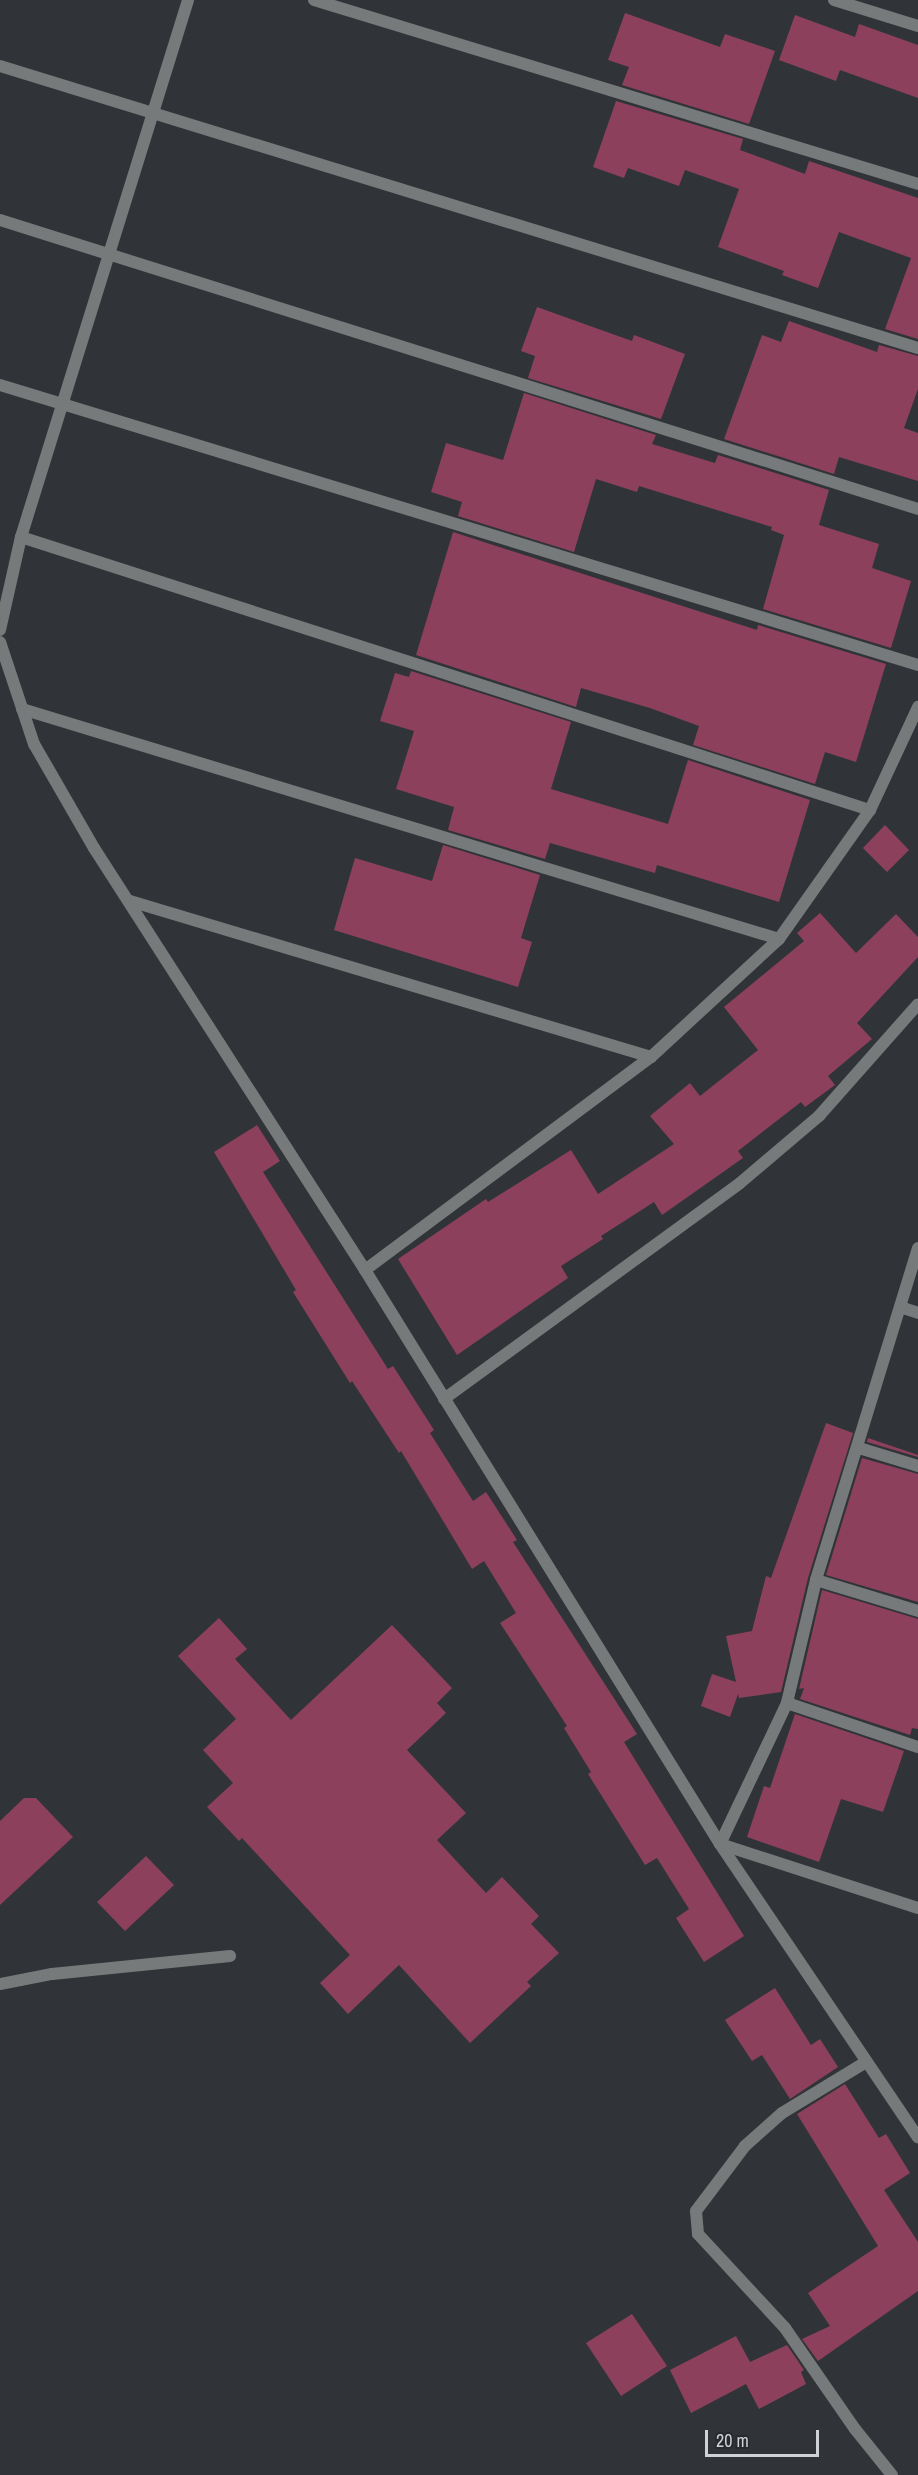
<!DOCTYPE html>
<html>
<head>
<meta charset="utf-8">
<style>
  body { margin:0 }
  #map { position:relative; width:918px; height:2475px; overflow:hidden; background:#303438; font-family:"Archivo Narrow",sans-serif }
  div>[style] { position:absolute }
  .building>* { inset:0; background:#8c405c }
  .minor>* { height:12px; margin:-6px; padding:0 6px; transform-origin:6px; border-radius:6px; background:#777a7a }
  span { translate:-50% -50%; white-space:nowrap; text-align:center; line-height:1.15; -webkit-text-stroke:4.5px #272a2e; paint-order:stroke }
  .scale { position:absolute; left:705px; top:2430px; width:114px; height:27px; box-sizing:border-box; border:3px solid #d0d2d5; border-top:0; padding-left:8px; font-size:18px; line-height:21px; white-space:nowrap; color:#d0d2d5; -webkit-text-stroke:4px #272a2e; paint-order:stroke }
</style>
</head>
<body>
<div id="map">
  <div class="building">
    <i style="clip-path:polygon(625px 13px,720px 47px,725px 34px,775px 51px,749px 124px,622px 85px,629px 67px,608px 60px)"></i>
    <i style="clip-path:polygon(795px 15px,855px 37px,859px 24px,918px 45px,918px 98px,840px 70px,836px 81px,779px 60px)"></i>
    <i style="clip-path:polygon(616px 101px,743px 139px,740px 150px,805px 174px,809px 161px,918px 198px,918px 339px,885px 329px,911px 258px,839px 232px,818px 288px,782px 275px,784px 271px,718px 247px,739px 189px,685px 170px,679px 186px,628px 168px,624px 178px,593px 167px)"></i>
    <i style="clip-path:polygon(537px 307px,632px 341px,634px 335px,685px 354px,661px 419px,528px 378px,535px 356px,521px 351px)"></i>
    <i style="clip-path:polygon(789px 321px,877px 352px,879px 345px,918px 356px,918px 389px,904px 428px,918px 433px,918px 481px,839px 457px,834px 474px,724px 439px,762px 335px,781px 342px)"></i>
    <i style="clip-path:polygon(524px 393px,656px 435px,652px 444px,715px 463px,718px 455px,829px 490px,819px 525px,879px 544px,872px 568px,911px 581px,891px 648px,763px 609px,784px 535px,771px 530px,772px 527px,639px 486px,637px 492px,596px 479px,574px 552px,458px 516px,462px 502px,431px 492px,446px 443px,503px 460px)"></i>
    <i style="clip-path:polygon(453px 532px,757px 630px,758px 625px,886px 664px,856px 762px,825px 752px,815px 784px,693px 745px,699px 726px,650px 708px,581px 688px,576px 707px,416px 655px)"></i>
    <i style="clip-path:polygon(411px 671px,571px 722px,551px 789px,668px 824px,688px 760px,810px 800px,779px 902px,657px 865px,655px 873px,550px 843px,545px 859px,448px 830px,454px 807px,396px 789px,414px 731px,380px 721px,395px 673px,409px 677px)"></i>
    <i style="clip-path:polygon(885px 825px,909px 850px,887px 872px,863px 848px)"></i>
    <i style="clip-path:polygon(443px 845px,540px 875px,521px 938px,532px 942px,518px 987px,334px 930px,355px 858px,432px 881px)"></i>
    <i style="clip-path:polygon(820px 913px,856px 953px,896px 914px,918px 937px,918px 957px,857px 1023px,872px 1039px,828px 1076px,835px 1085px,805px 1107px,801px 1102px,738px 1151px,743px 1158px,662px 1215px,654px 1202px,601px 1236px,603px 1239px,561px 1266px,568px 1278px,457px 1355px,398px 1259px,486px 1199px,488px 1202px,571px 1150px,598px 1194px,674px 1144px,650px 1116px,690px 1083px,700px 1096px,758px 1050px,724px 1007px,804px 941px,797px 933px)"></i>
    <i style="clip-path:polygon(257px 1125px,280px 1161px,263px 1172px,388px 1369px,393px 1366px,434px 1430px,430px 1433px,473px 1501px,486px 1492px,517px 1540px,513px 1542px,637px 1734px,624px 1742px,744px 1936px,704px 1962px,676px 1918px,689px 1909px,657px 1858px,645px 1865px,588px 1774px,591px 1772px,564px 1728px,567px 1726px,500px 1623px,516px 1613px,484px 1561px,472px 1569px,401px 1451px,399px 1453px,352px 1381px,350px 1383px,293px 1292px,296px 1290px,214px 1152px)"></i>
    <i style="clip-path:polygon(826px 1423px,853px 1433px,808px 1578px,781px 1692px,739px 1698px,738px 1694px,730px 1717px,701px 1706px,712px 1674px,736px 1682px,726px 1636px,752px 1631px,766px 1576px,771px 1578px)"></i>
    <i style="clip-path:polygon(868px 1438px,918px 1455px,918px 1457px,867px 1442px)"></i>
    <i style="clip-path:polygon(862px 1458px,918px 1474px,918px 1602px,826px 1575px)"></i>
    <i style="clip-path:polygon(822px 1590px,918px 1619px,918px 1729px,912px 1728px,910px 1735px,800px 1699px,804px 1688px,799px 1689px)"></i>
    <i style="clip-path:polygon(219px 1618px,247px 1649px,235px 1659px,291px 1720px,392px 1625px,452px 1688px,437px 1703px,446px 1713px,407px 1750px,466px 1813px,437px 1840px,486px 1893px,502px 1877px,539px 1916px,531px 1924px,559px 1953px,527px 1982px,531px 1986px,470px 2043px,399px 1965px,348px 2014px,320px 1983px,350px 1955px,242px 1838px,239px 1841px,207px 1807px,233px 1783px,203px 1750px,236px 1719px,178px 1656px)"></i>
    <i style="clip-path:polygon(795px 1714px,904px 1751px,883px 1812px,841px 1799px,819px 1862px,747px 1837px,764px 1786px,770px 1788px)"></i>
    <i style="clip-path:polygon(24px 1798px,36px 1798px,73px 1837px,0 1905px,0 1821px)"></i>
    <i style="clip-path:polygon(146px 1856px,174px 1885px,125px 1931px,97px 1902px)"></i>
    <i style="clip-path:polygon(775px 1988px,811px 2045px,820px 2039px,838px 2067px,790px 2099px,762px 2055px,752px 2061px,725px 2020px)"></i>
    <i style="clip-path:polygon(845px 2084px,879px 2138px,886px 2134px,910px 2173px,884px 2190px,918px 2242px,918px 2291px,818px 2361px,802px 2339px,830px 2326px,808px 2293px,878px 2246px,797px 2114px)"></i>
    <i style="clip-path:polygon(632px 2314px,667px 2366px,621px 2396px,586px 2343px)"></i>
    <i style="clip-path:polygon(736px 2336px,750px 2362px,787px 2345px,804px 2370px,801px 2372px,806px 2384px,759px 2409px,746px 2384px,691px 2413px,670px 2370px)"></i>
  </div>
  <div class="minor">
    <i style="left:314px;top:0;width:631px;rotate:16.94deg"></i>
    <i style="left:834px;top:0;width:88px;rotate:17.2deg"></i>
    <i style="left:0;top:66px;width:960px;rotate:17.08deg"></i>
    <i style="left:0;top:220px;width:962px;rotate:17.47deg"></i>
    <i style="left:0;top:385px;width:960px;rotate:16.96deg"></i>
    <i style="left:21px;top:537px;width:892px;rotate:17.83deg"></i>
    <i style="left:0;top:630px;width:95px;rotate:-77.3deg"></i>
    <i style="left:21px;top:537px;width:562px;rotate:-72.72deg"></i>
    <i style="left:0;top:642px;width:108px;rotate:71.6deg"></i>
    <i style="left:34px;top:744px;width:120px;rotate:60deg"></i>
    <i style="left:94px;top:848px;width:502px;rotate:57.29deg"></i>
    <i style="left:365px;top:1270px;width:675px;rotate:58.26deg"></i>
    <i style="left:720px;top:1844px;width:354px;rotate:56deg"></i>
    <i style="left:22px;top:709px;width:791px;rotate:16.9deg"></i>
    <i style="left:130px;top:901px;width:544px;rotate:16.67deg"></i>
    <i style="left:918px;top:1248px;width:347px;rotate:107.1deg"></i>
    <i style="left:816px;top:1580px;width:126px;rotate:103.3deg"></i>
    <i style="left:787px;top:1703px;width:156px;rotate:115.4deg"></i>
    <i style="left:720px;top:1844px;width:208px;rotate:17.9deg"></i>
    <i style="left:365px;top:1270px;width:357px;rotate:-36.7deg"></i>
    <i style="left:651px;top:1057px;width:174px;rotate:-42.7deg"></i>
    <i style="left:779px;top:939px;width:158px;rotate:-54.8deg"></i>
    <i style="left:870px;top:810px;width:114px;rotate:-65deg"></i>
    <i style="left:900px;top:1307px;width:19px;rotate:18deg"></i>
    <i style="left:444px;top:1399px;width:366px;rotate:-36.1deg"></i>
    <i style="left:740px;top:1183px;width:104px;rotate:-40.3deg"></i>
    <i style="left:819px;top:1116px;width:149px;rotate:-48.5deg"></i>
    <i style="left:859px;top:1448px;width:62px;rotate:17deg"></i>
    <i style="left:816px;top:1580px;width:107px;rotate:16.9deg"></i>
    <i style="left:787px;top:1703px;width:138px;rotate:18.6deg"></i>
    <i style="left:0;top:1984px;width:53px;rotate:-10.9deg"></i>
    <i style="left:52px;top:1974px;width:179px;rotate:-5.8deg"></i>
    <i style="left:866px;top:2062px;width:98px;rotate:148.7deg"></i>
    <i style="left:782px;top:2113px;width:50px;rotate:138.3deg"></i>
    <i style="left:745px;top:2146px;width:81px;rotate:127deg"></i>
    <i style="left:696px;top:2211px;width:23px;rotate:85deg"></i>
    <i style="left:698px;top:2234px;width:128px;rotate:47.2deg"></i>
    <i style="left:785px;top:2328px;width:123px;rotate:55.3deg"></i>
    <i style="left:855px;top:2429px;width:59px;rotate:51.2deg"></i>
  </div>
  <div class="scale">20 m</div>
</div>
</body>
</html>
